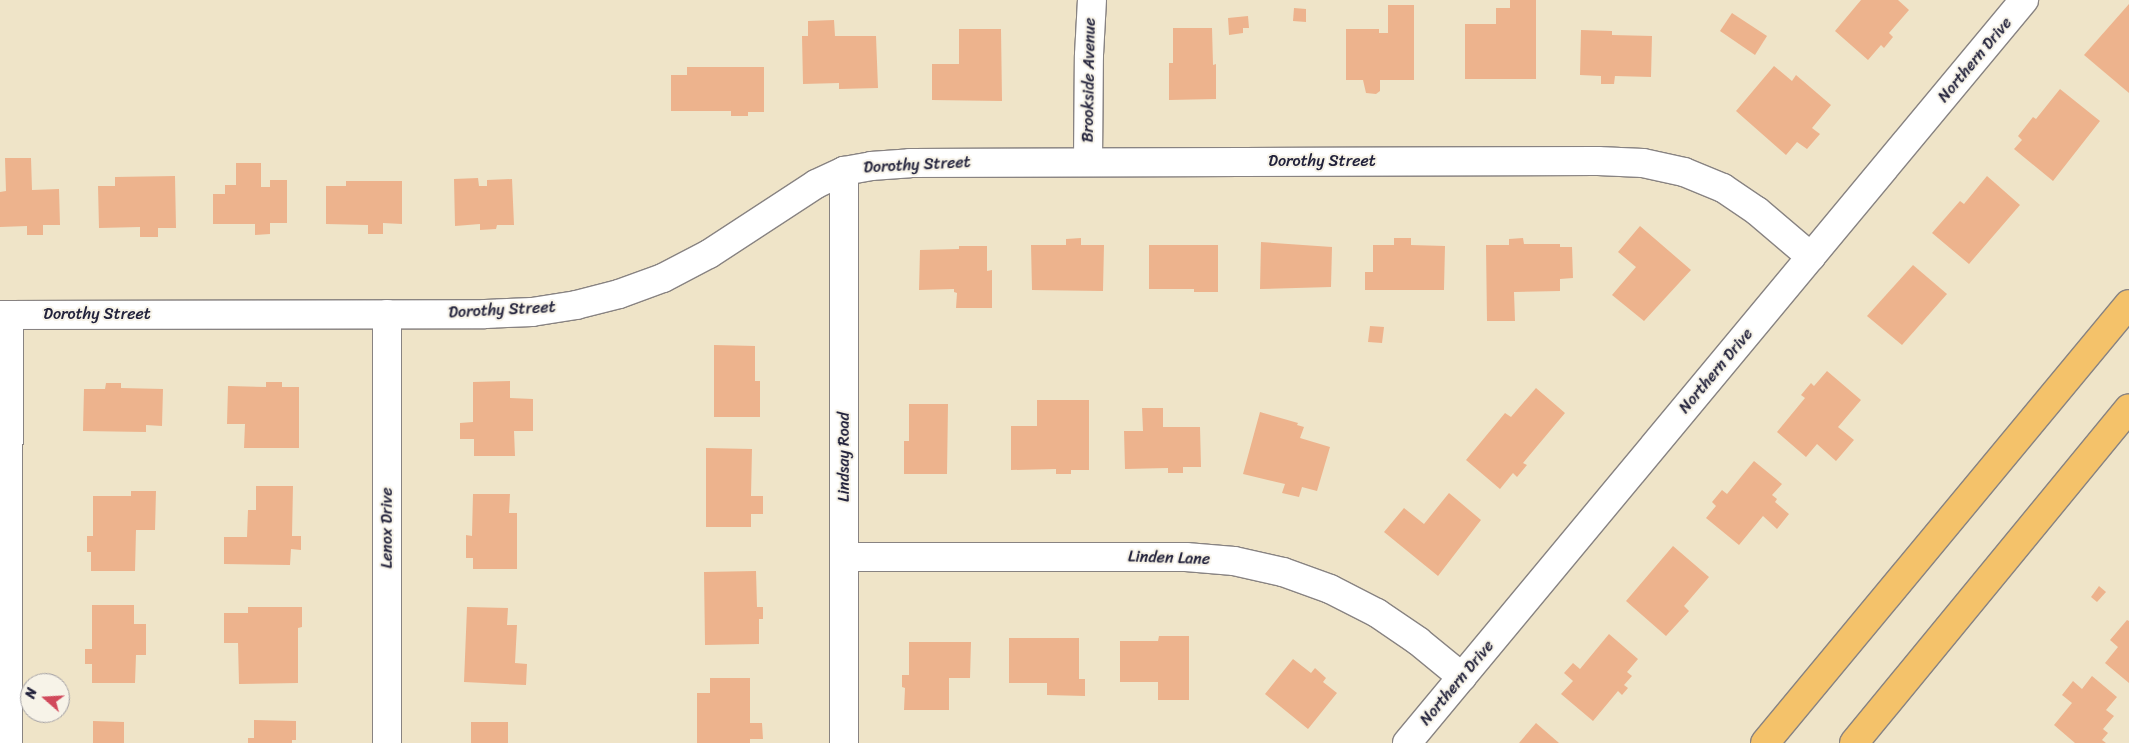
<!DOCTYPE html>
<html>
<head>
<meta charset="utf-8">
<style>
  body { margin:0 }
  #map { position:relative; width:2129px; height:743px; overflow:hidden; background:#efe4c8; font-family:Sriracha,sans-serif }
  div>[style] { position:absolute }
  .building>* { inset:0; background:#edb38d }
  .roads { filter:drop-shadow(1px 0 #888382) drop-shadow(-1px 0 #888382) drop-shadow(0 1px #888382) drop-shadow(0 -1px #888382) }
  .street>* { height:28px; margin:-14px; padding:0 14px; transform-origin:14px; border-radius:14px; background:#fff }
  .highway>* { height:28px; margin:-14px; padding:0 14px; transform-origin:14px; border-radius:14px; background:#f4c26a }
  span { translate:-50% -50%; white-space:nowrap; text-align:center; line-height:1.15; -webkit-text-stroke:4px #f7f3e8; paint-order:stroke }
  .street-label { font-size:16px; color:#22223b }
  .north { position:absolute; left:20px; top:673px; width:50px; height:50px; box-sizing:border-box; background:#f7f3e8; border:1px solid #a29fa3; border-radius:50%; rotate:289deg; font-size:14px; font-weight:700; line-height:20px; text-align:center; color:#22223b }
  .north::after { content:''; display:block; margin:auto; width:18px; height:22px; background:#d1495b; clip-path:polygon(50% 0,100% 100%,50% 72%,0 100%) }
</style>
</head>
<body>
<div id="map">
  <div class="building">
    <i style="clip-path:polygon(1510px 0,1536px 0,1536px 79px,1465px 79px,1465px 24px,1496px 24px,1496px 8px,1510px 8px)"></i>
    <i style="clip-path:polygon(1861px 0,1898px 0,1909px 10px,1889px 33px,1893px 37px,1884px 48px,1881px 45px,1868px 60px,1835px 31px)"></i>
    <i style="clip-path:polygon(2129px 4px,2129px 93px,2084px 55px)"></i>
    <i style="clip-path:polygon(1388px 5px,1414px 5px,1414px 80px,1380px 80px,1380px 91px,1376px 94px,1366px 93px,1363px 80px,1346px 80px,1346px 29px,1379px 29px,1379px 33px,1388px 33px)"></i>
    <i style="clip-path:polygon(1294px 8px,1306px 9px,1306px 22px,1293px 21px)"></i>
    <i style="clip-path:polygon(1732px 13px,1767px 36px,1755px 55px,1720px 31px)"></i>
    <i style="clip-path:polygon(1248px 16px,1249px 28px,1243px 28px,1243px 33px,1229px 35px,1228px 18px)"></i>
    <i style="clip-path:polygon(834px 20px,835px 36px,876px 36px,878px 88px,839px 89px,839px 83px,803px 84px,802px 36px,808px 36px,808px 21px)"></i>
    <i style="clip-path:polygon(1173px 28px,1212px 28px,1213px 65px,1216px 64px,1216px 99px,1169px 100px,1169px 63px,1173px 63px)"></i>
    <i style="clip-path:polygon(959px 29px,1001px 29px,1002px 101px,932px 100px,932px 64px,959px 64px)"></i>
    <i style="clip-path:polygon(1581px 30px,1612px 31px,1612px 35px,1652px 36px,1651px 77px,1615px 76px,1614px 84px,1601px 84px,1601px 76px,1580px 75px)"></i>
    <i style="clip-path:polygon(1774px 66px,1792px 81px,1796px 75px,1831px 105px,1812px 128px,1820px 134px,1807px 149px,1797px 142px,1786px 155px,1736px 111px)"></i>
    <i style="clip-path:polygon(687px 67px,764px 67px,764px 112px,748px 112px,748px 116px,731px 116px,731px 111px,671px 111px,671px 75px,687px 75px)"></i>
    <i style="clip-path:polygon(2060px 89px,2100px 121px,2053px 181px,2014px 149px,2022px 140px,2018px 136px,2033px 117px,2036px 119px)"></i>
    <i style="clip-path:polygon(5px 158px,31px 158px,32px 190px,59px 189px,60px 225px,43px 225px,43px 235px,27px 235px,27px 226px,0 227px,0 192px,6px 191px)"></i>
    <i style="clip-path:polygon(236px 163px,261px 163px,261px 187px,270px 187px,270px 180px,287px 180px,287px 223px,270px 223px,270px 234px,255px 235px,255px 224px,213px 224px,213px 194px,225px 194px,225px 185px,236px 185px)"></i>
    <i style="clip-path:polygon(175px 176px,176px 228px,158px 228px,158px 237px,140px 237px,140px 227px,99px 228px,98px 186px,115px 186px,115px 177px)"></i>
    <i style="clip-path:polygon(1987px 176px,2020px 205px,1969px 264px,1932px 233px,1960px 201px,1964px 204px)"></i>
    <i style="clip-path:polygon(478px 178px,479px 186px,487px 186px,487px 180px,512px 179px,514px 225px,497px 225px,496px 229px,480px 230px,480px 224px,455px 226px,454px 179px)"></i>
    <i style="clip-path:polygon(346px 181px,402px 181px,402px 224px,383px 223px,383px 234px,368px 234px,368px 225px,326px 224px,326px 186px,346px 186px)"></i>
    <i style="clip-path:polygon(1640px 226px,1691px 270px,1644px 321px,1612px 295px,1636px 267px,1618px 252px)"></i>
    <i style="clip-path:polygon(1081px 238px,1081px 245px,1104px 245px,1103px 291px,1032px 290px,1031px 245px,1066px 245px,1066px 239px)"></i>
    <i style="clip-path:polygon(1394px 238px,1411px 238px,1411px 245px,1445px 246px,1444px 290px,1365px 290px,1365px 272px,1373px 272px,1373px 245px,1394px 245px)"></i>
    <i style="clip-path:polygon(1523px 238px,1524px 244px,1560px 244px,1560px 247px,1572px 247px,1573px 278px,1560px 279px,1560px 291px,1514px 292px,1515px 321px,1487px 321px,1486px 245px,1509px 245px,1509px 239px)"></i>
    <i style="clip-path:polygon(1261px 242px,1332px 247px,1331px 287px,1260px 289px)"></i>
    <i style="clip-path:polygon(1149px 245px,1218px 245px,1218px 292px,1194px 292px,1194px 289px,1149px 289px)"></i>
    <i style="clip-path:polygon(959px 246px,987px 246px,987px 271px,992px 270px,992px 308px,956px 308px,957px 293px,954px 292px,954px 289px,919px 290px,920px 250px,959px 249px)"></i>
    <i style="clip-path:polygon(1913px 265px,1947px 294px,1902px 345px,1867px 316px)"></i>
    <i style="clip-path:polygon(1370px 326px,1384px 327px,1382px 343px,1368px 342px)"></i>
    <i style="clip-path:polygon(714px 345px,755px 346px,755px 381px,760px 381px,760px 417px,714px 417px)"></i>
    <i style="clip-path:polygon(1827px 371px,1861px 400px,1838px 427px,1854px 440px,1836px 461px,1817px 444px,1806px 457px,1777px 432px,1805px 398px,1801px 395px,1811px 383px,1814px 386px)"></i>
    <i style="clip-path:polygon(510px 381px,510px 398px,533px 399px,533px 431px,514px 431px,515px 456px,474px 456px,474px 439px,460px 439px,460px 423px,473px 422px,473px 382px)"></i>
    <i style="clip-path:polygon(266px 382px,282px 382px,282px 387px,299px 387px,299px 448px,244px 448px,245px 424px,227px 424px,228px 386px,266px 387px)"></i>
    <i style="clip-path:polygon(106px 383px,121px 383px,121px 388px,163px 389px,162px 426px,146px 425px,146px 432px,83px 431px,84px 389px,105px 389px)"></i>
    <i style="clip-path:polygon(1536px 388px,1565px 413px,1523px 463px,1527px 465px,1517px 477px,1513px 473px,1500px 489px,1466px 460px,1505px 413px,1511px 417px)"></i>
    <i style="clip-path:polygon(1037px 400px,1089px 400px,1089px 470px,1071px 470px,1071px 474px,1056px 474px,1056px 469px,1011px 470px,1011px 426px,1037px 426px)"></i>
    <i style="clip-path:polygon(909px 404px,948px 404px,947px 474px,904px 474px,904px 441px,909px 441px)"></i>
    <i style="clip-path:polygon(1142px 408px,1163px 408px,1163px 427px,1200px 427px,1201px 467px,1183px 467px,1183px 473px,1168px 473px,1168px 468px,1125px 469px,1124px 431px,1143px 431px)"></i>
    <i style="clip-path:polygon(1260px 412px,1298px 423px,1297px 425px,1304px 427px,1300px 438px,1330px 447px,1317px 491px,1302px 487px,1299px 497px,1282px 493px,1285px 484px,1243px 474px)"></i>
    <i style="clip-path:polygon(706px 448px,752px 449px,751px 496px,763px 496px,763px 514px,751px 514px,751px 527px,706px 527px)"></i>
    <i style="clip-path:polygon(1754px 461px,1782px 484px,1772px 495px,1777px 499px,1775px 502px,1789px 514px,1777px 529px,1763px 516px,1739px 545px,1706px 518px,1716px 506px,1712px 502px,1722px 490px,1727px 494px)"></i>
    <i style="clip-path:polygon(256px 486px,293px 486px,292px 536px,301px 536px,301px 550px,291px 549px,290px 565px,224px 564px,224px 537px,247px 537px,248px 510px,256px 510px)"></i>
    <i style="clip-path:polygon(131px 491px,156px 491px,155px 530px,136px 530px,135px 571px,91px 571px,91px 552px,87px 552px,87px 536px,93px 536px,93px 496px,131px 496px)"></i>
    <i style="clip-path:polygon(1449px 493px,1481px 520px,1438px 576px,1384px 532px,1404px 508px,1424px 524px)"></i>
    <i style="clip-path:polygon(473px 494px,510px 494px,509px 513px,517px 513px,517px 569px,473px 569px,473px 558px,466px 558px,466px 535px,472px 536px)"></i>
    <i style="clip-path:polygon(1673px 546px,1709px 577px,1684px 606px,1689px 611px,1666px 636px,1626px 601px)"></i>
    <i style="clip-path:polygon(756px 571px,757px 607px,763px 607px,763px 619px,759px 619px,759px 644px,705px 645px,704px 572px)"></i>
    <i style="clip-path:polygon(2099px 586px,2106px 592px,2097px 602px,2091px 597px)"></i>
    <i style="clip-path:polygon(92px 605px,134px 605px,134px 624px,146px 624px,146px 655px,136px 655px,135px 683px,92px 683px,92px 664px,85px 664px,85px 649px,92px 649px)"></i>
    <i style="clip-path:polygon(248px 607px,302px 607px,302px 627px,298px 628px,298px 683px,239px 684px,238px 643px,224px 643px,224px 613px,248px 613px)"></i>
    <i style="clip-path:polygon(467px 607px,508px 608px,507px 625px,517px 625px,515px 663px,527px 664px,526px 685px,464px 682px)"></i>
    <i style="clip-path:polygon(2127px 620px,2129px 621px,2129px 683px,2105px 663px,2118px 647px,2110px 640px)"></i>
    <i style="clip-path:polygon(1609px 634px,1638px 659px,1627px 672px,1632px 676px,1624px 685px,1628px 688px,1622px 695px,1618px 691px,1593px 721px,1561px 694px,1573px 681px,1564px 673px,1573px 663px,1580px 669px)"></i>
    <i style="clip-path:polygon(1159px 636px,1189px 636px,1189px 700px,1158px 700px,1158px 682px,1120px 682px,1120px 641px,1158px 641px)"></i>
    <i style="clip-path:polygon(1009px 638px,1079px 638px,1079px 679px,1085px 679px,1085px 696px,1047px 695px,1047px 683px,1009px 683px)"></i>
    <i style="clip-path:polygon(909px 642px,971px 642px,970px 678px,949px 678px,949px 710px,904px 710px,905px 688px,902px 687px,902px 675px,909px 675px)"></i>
    <i style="clip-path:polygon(1293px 659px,1311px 673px,1315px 668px,1326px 678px,1323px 682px,1337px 693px,1308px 729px,1265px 694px)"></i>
    <i style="clip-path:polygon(2092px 676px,2117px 697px,2106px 710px,2114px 716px,2103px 729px,2108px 733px,2102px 740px,2106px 743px,2075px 743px,2054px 725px,2072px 703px,2062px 695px,2073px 681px,2082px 689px)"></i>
    <i style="clip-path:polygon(710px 678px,750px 678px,750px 723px,762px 723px,763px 739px,750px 739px,750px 743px,697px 743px,697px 693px,710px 693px)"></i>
    <i style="clip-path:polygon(254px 720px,296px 721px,296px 740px,292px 740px,292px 743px,248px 743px,248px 738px,254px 738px)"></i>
    <i style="clip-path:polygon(93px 721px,124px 722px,124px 743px,93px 743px)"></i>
    <i style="clip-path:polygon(471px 722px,508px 722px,508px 743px,471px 743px)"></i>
    <i style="clip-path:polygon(1536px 723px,1559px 743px,1519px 743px)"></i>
  </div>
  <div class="roads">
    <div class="street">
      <i style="left:1088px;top:161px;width:106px;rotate:-89.5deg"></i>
      <i style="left:1089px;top:55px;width:55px;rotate:-86.9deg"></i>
      <i style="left:387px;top:314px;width:429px;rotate:90deg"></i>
      <i style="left:0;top:315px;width:485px;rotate:-0.1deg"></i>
      <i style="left:485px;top:314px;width:47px;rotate:-2.4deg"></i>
      <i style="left:532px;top:312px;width:45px;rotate:-9deg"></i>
      <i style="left:576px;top:305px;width:44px;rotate:-14.3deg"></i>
      <i style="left:619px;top:294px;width:47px;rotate:-20deg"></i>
      <i style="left:663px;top:278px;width:52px;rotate:-27.6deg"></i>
      <i style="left:709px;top:254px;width:128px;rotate:-33.2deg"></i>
      <i style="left:816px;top:184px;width:31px;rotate:-25deg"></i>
      <i style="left:844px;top:171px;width:27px;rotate:-10deg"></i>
      <i style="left:871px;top:166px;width:39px;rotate:-4deg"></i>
      <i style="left:910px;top:163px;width:688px;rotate:-0.17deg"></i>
      <i style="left:1598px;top:161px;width:45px;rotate:2.5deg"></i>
      <i style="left:1643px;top:163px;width:42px;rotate:12.4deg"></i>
      <i style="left:1684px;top:172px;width:42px;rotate:22.3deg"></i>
      <i style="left:1723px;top:188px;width:41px;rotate:34.1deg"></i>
      <i style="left:1757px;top:211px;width:71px;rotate:40.4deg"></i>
      <i style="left:844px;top:557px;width:342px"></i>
      <i style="left:1186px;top:557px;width:48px;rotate:4.8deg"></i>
      <i style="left:1234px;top:561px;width:50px;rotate:12.7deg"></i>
      <i style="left:1283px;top:572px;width:50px;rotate:19.9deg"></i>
      <i style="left:1330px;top:589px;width:53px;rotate:27.1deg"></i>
      <i style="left:1377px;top:613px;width:50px;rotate:34.3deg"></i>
      <i style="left:1418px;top:641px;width:57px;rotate:39.3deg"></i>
      <i style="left:8px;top:743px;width:428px;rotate:-89.9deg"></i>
      <i style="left:844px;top:743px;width:572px;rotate:-90deg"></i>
      <i style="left:1407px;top:743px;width:966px;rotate:-50.29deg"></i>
    </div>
    <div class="highway">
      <i style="left:1765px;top:743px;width:570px;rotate:-50.34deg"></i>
      <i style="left:1854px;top:743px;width:433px;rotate:-50.6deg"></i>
    </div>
  </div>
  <div class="street-label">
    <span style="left:1975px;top:60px;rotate:-50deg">Northern Drive</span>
    <span style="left:1089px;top:80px;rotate:-89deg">Brookside Avenue</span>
    <span style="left:1322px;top:161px">Dorothy Street</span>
    <span style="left:917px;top:165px;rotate:-3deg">Dorothy Street</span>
    <span style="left:502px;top:310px;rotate:-3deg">Dorothy Street</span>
    <span style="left:97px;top:314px">Dorothy Street</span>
    <span style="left:1716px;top:371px;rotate:-50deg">Northern Drive</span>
    <span style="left:844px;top:457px;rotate:-90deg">Lindsay Road</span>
    <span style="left:387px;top:528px;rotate:-90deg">Lenox Drive</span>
    <span style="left:1169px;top:558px;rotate:2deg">Linden Lane</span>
    <span style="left:1457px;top:683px;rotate:-50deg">Northern Drive</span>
  </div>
  <div class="north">N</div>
</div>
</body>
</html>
